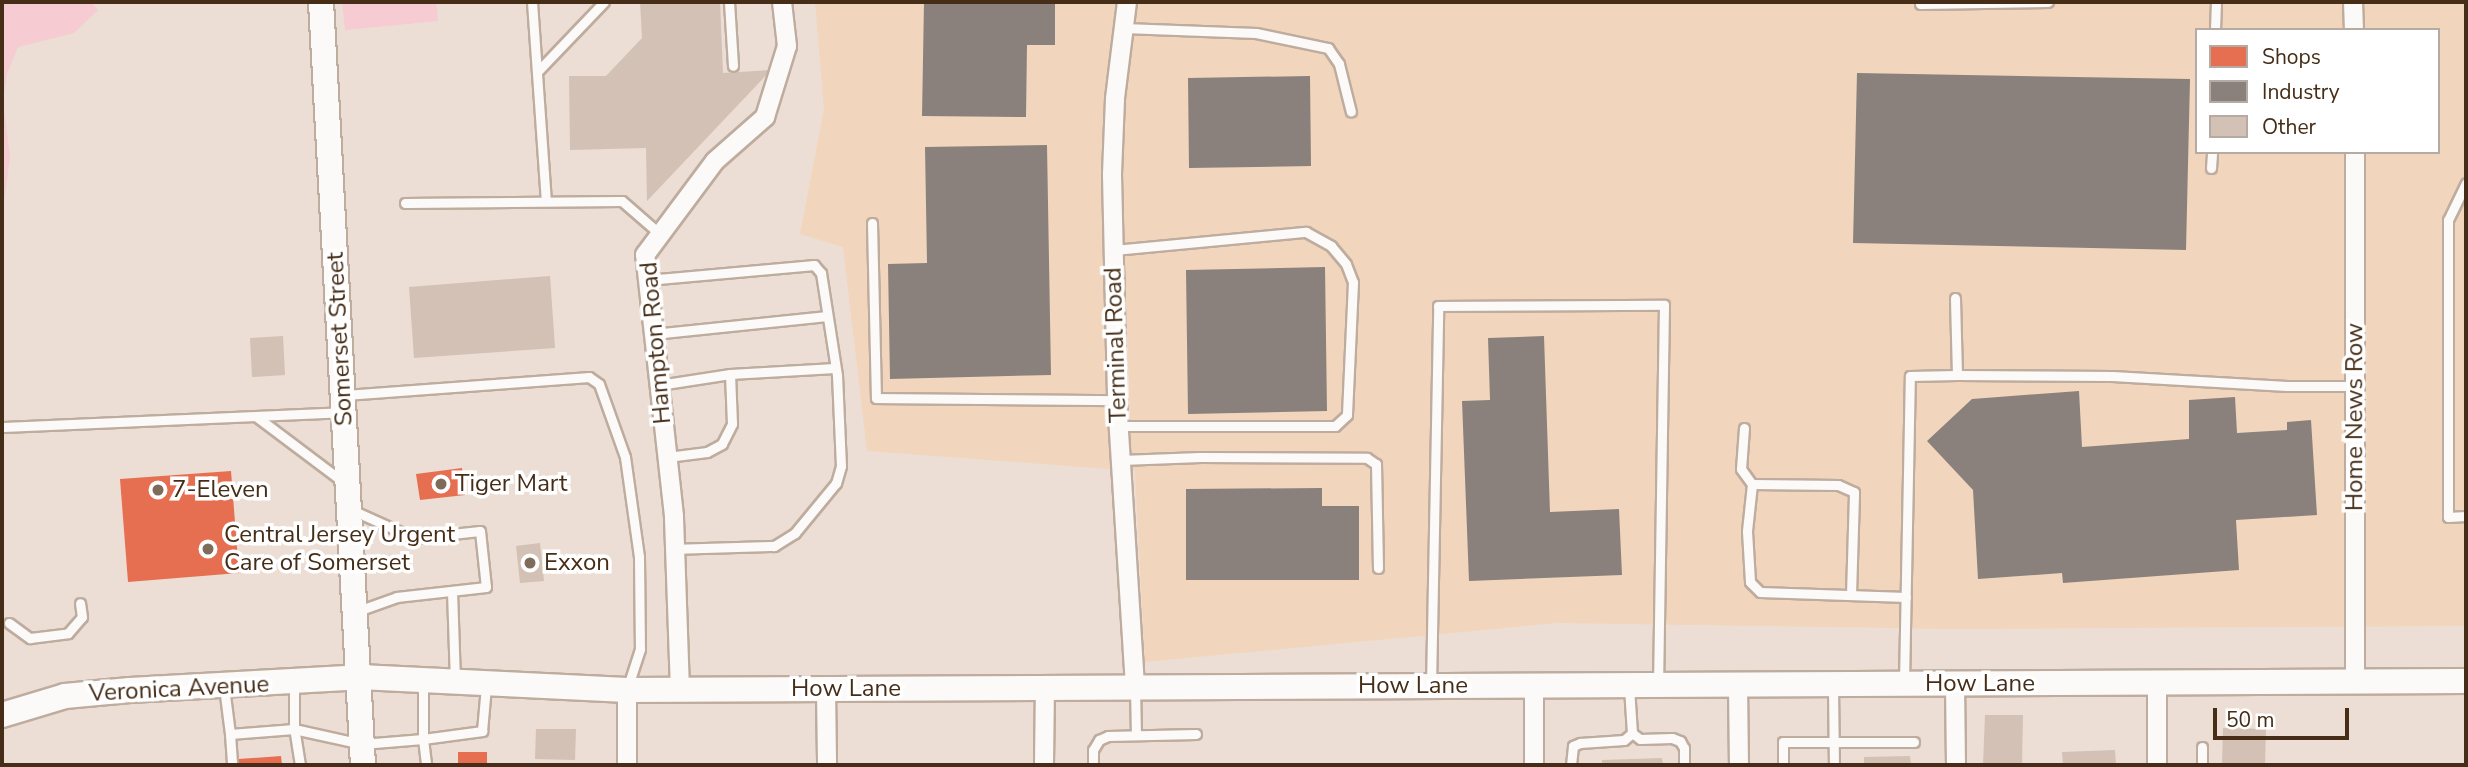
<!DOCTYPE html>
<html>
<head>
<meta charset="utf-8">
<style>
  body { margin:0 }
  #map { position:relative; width:2468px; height:767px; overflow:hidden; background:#ecded4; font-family:"Nunito Sans",sans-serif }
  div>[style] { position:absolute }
  .built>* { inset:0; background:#f2d5bd }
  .green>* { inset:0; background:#f6cbd1 }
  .shops>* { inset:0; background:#e76f51 }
  .industry>* { inset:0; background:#8a817c }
  .building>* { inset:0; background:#d2c1b4 }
  .roads { filter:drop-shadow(2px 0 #beac9e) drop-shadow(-2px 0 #beac9e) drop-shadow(0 2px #beac9e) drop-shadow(0 -2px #beac9e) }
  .lane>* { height:9px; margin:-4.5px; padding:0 4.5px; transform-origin:4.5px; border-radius:4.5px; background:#fcfaf9 }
  .street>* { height:18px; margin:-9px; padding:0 9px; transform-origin:9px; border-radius:9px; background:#fcfaf9 }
  .secondary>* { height:24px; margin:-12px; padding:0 12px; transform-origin:12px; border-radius:12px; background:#fcfaf9 }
  .dots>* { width:19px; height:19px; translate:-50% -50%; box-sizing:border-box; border:4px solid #fff; border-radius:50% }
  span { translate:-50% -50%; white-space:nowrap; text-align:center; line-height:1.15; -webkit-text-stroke:7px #fff; paint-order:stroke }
  .street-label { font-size:24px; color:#452d17 }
  .poi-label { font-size:24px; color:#452d17 }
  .left { translate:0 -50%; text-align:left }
  .frame { position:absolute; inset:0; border:4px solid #452d17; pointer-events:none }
  .legend { position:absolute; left:2195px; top:28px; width:245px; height:126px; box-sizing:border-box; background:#fff; border:2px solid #b5aba2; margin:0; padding:9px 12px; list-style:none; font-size:21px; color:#452d17 }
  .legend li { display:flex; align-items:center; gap:14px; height:35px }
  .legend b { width:35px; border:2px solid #b5aba2 }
  .scale { position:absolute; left:2213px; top:708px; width:136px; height:32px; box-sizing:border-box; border:4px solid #452d17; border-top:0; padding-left:9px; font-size:21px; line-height:24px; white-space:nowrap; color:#452d17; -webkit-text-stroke:5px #fff; paint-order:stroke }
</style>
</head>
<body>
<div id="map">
  <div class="built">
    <i style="clip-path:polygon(evenodd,815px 2px,2466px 2px,2466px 626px,1957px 629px,1557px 623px,1145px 662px,1135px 471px,867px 451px,843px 247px,800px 234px,824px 109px,815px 2px,2197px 30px,2438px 30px,2438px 152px,2197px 152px,2197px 30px)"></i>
  </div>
  <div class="green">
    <i style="clip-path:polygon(2px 2px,91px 2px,98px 10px,74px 33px,18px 47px,7px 74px,3px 101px,10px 157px,2px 217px)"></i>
    <i style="clip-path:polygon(342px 2px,436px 2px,438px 21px,345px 30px)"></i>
  </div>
  <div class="shops">
    <i style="clip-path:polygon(462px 468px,465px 495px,420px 500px,416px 474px)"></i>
    <i style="clip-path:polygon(231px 471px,239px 573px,128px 582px,120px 479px)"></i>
    <i style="clip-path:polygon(458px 752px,487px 752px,487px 765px,458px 765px)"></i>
    <i style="clip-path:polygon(281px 756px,282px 765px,239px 765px,238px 759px)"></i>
  </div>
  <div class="industry">
    <i style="clip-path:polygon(924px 2px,1055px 2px,1055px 45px,1027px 45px,1026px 117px,922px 116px)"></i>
    <i style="clip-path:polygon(1857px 73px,2190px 79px,2186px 250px,1853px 243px)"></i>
    <i style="clip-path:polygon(1310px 76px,1311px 166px,1189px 168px,1188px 78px)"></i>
    <i style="clip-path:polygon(1047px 145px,1051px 375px,890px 379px,888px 264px,927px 263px,925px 147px)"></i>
    <i style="clip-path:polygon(1325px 267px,1327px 411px,1188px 414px,1186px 270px)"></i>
    <i style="clip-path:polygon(1544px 336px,1550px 512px,1619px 509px,1622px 575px,1469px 581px,1462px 401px,1490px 400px,1488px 338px)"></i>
    <i style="clip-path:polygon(2079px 391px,2082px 447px,2189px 439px,2189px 400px,2235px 397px,2237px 433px,2287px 430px,2287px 422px,2311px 420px,2317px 515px,2236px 520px,2239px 570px,2063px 583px,2062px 573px,1978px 579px,1973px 490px,1927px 441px,1972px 399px)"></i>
    <i style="clip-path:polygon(1322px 488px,1322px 506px,1359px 506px,1359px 580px,1186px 580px,1186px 489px)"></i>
  </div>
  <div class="building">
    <i style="clip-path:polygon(640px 2px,720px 2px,723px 73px,771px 70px,647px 201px,646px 148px,570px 150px,569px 76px,606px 76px,642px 38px)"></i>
    <i style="clip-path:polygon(550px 276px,555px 348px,414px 358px,409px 287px)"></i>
    <i style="clip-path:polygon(283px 336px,285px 375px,252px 377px,250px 338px)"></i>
    <i style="clip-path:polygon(540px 543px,544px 581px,520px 583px,516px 546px)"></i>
    <i style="clip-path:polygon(1985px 715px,2023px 715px,2022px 765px,1983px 765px)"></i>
    <i style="clip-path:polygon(2223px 728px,2266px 729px,2265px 765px,2222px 765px)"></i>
    <i style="clip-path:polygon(536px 729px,576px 729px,575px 760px,535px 759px)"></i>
    <i style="clip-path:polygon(2115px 750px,2116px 765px,2063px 765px,2062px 752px)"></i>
    <i style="clip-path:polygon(1910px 756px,1911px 765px,1864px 765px,1864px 757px)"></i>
    <i style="clip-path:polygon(1662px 758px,1663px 765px,1602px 765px,1602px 760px)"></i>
  </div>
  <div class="roads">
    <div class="lane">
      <i style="left:532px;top:2px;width:198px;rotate:86deg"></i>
      <i style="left:729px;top:2px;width:64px;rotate:86.4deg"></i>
      <i style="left:1920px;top:4px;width:128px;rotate:-0.9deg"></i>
      <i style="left:1124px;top:28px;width:132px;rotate:2.2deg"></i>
      <i style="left:1256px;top:33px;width:74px;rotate:11.8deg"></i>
      <i style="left:1328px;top:48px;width:19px;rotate:55deg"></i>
      <i style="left:1339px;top:64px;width:49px;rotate:76deg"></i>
      <i style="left:2215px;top:30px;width:28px;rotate:-88deg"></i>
      <i style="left:537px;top:72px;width:97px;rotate:-46.3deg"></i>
      <i style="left:2211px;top:168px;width:16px;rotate:-86deg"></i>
      <i style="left:2466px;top:183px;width:41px;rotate:115.9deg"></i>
      <i style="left:2448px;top:220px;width:297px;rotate:90deg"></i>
      <i style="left:2448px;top:517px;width:18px;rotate:-3deg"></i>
      <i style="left:405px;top:203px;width:217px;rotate:-0.5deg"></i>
      <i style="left:622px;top:201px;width:50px;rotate:41deg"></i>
      <i style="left:872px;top:223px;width:175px;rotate:88.7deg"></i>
      <i style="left:876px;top:398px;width:241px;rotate:0.5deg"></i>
      <i style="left:1114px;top:250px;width:193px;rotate:-5.4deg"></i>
      <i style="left:1306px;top:232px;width:29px;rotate:29deg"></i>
      <i style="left:1331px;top:246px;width:23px;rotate:50deg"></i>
      <i style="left:1346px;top:264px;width:19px;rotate:69deg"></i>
      <i style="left:1353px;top:282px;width:133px;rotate:92.6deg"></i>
      <i style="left:1347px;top:415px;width:16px;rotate:137deg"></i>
      <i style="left:1335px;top:426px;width:217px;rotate:180deg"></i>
      <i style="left:647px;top:280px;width:168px;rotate:-5.1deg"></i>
      <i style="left:814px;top:265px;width:11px;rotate:49deg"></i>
      <i style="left:821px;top:273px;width:103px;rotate:81.1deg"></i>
      <i style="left:837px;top:375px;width:91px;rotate:87.5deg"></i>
      <i style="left:841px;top:466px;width:18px;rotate:106deg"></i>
      <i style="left:836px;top:483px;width:65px;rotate:129.4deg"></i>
      <i style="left:795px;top:533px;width:25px;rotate:148deg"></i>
      <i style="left:774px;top:546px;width:99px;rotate:178.3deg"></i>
      <i style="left:653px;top:334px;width:175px;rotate:-5.9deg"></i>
      <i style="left:730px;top:374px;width:105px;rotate:-3.3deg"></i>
      <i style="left:1957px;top:375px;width:155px;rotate:0.4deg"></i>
      <i style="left:2112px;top:376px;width:175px;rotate:3.3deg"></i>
      <i style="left:2287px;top:386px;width:68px"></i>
      <i style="left:659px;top:385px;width:72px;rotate:-8.8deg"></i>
      <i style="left:730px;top:374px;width:50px;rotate:87.7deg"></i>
      <i style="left:732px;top:424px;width:22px;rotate:117deg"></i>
      <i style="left:722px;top:444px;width:17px;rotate:152deg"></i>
      <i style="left:707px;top:452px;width:40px;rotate:172.9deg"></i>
      <i style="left:345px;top:395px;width:245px;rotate:-4.2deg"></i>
      <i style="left:589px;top:377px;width:12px;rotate:35deg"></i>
      <i style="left:599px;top:384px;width:77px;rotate:70.4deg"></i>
      <i style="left:625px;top:457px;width:101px;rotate:82deg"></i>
      <i style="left:639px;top:557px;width:92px;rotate:89.4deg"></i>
      <i style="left:640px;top:649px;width:40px;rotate:108deg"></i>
      <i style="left:257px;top:417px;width:106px;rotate:37deg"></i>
      <i style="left:2px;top:427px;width:341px;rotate:-2.5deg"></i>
      <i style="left:1744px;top:428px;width:41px;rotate:94.2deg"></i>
      <i style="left:1741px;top:469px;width:19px;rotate:54deg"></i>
      <i style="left:1121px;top:460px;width:79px;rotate:-2.2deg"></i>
      <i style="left:1200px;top:457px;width:167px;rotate:0.3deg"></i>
      <i style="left:1367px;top:458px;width:11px;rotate:34deg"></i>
      <i style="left:1376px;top:464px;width:104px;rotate:88.9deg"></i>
      <i style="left:352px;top:510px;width:68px;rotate:24.3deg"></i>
      <i style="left:414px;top:538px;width:66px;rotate:-6.1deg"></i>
      <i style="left:480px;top:531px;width:56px;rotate:83.9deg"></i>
      <i style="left:486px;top:587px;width:90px;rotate:173.6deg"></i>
      <i style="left:397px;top:597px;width:41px;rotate:160.3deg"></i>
      <i style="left:452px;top:591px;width:90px;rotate:88.1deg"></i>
      <i style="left:1851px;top:595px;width:103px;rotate:-88.3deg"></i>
      <i style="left:1854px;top:492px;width:17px;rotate:-156deg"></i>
      <i style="left:1838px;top:485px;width:86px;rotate:-179.3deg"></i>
      <i style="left:1752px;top:484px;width:47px;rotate:96.1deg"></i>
      <i style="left:1747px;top:531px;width:51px;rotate:86.6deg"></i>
      <i style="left:1750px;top:582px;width:14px;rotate:45deg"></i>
      <i style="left:1760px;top:592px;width:146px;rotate:2deg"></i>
      <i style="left:9px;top:623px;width:26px;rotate:36deg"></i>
      <i style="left:30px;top:638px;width:38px;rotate:-7deg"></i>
      <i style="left:68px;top:633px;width:21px;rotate:-49deg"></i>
      <i style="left:82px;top:617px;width:14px;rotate:-98deg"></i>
      <i style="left:1904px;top:682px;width:306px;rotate:-88.9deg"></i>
      <i style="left:1910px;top:376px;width:47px;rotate:-1.2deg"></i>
      <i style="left:1957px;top:375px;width:77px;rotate:-91.5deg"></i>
      <i style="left:423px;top:683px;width:56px;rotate:90deg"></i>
      <i style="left:423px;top:739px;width:60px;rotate:-7.7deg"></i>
      <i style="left:482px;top:731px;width:45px;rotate:-84.9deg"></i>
      <i style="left:1431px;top:686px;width:380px;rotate:-88.9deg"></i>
      <i style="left:1438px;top:306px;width:226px;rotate:-0.3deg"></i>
      <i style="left:1664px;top:305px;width:378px;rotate:90.9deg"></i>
      <i style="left:224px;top:687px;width:47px;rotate:82.7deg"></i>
      <i style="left:230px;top:734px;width:64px;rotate:-4.5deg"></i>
      <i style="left:294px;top:729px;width:47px;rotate:-90deg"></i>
      <i style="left:1629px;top:687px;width:46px;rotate:86.3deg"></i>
      <i style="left:1833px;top:687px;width:78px;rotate:89.3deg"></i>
      <i style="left:1135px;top:688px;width:47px;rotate:88.8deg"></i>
      <i style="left:1632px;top:733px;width:10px;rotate:37deg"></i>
      <i style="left:1640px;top:739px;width:32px;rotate:-2deg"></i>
      <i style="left:1672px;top:738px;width:9px;rotate:21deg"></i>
      <i style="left:1680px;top:741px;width:8px;rotate:60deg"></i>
      <i style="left:1684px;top:748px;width:17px;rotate:90deg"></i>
      <i style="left:230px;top:734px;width:31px;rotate:86deg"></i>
      <i style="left:2202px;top:747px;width:18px;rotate:90deg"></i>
      <i style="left:300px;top:765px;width:36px;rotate:-99deg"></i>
      <i style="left:294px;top:729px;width:70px;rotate:12.4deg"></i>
      <i style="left:362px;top:744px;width:61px;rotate:-4.7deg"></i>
      <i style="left:423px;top:739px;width:26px;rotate:83deg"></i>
      <i style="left:1093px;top:765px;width:15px;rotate:-90deg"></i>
      <i style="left:1093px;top:750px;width:12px;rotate:-59deg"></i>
      <i style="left:1099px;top:740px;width:10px;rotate:-24deg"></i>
      <i style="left:1108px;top:736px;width:88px;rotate:-1.3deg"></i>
      <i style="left:1571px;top:765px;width:19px;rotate:-84deg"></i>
      <i style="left:1573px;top:746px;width:8px;rotate:-23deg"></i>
      <i style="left:1580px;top:743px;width:44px;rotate:-3.9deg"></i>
      <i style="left:1624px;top:740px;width:11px;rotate:-41deg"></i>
      <i style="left:1783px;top:765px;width:23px;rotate:-90deg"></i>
      <i style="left:1783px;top:742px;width:131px"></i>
    </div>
    <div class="street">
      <i style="left:1127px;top:2px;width:98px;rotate:97.1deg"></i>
      <i style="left:1115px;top:99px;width:76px;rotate:92.3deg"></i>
      <i style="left:1112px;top:175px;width:225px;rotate:88.7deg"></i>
      <i style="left:1117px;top:400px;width:289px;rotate:86.4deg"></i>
      <i style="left:2353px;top:2px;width:28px;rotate:88deg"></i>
      <i style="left:2355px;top:682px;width:530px;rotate:-90deg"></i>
      <i style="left:2157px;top:683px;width:82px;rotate:90deg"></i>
      <i style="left:1955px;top:684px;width:81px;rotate:89.3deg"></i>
      <i style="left:1738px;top:685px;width:80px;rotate:89.3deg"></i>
      <i style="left:826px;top:689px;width:76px;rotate:89.2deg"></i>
      <i style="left:627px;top:690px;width:75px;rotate:90deg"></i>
      <i style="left:680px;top:690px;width:174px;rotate:-92deg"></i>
      <i style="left:674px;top:516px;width:263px;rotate:-96.3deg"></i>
      <i style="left:645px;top:255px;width:117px;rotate:-53.3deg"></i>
      <i style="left:715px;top:161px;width:67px;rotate:-41.3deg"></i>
      <i style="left:765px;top:117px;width:74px;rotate:-72.8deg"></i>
      <i style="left:787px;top:46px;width:44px;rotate:-96.5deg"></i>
      <i style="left:1044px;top:765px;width:77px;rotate:-89.3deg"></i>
      <i style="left:1534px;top:765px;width:79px;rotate:-90deg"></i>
    </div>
    <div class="secondary">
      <i style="left:321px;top:2px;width:764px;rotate:86.85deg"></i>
      <i style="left:2px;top:715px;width:66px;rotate:-16.8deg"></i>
      <i style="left:65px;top:696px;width:65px;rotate:-5.3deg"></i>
      <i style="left:130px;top:690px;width:230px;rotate:-3.2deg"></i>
      <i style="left:360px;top:677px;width:267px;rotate:2.8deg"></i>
      <i style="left:627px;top:690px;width:1839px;rotate:-0.28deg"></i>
    </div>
  </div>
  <div class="dots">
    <i style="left:441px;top:484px;background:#7f6b59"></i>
    <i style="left:158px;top:490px;background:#7f6b59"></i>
    <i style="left:208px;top:549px;background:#7f6b59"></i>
    <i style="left:530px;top:563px;background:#7f6b59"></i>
  </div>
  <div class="street-label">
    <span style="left:340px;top:339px;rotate:-93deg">Somerset Street</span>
    <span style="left:656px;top:343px;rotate:-95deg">Hampton Road</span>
    <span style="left:1116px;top:345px;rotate:-92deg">Terminal Road</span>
    <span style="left:2355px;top:417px;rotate:-90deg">Home News Row</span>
    <span style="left:1980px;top:684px">How Lane</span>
    <span style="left:1413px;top:686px">How Lane</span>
    <span style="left:179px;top:689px;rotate:-3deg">Veronica Avenue</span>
    <span style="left:846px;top:689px">How Lane</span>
  </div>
  <div class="poi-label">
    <span class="left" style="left:455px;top:484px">Tiger Mart</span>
    <span class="left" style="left:172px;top:490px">7-Eleven</span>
    <span class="left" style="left:224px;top:549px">Central Jersey Urgent<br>Care of Somerset</span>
    <span class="left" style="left:544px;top:563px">Exxon</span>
  </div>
  <div class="frame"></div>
  <ul class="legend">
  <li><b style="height:19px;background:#e76f51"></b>Shops</li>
  <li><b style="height:19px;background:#8a817c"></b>Industry</li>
  <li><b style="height:19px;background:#d2c1b4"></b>Other</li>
  </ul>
  <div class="scale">50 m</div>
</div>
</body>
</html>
